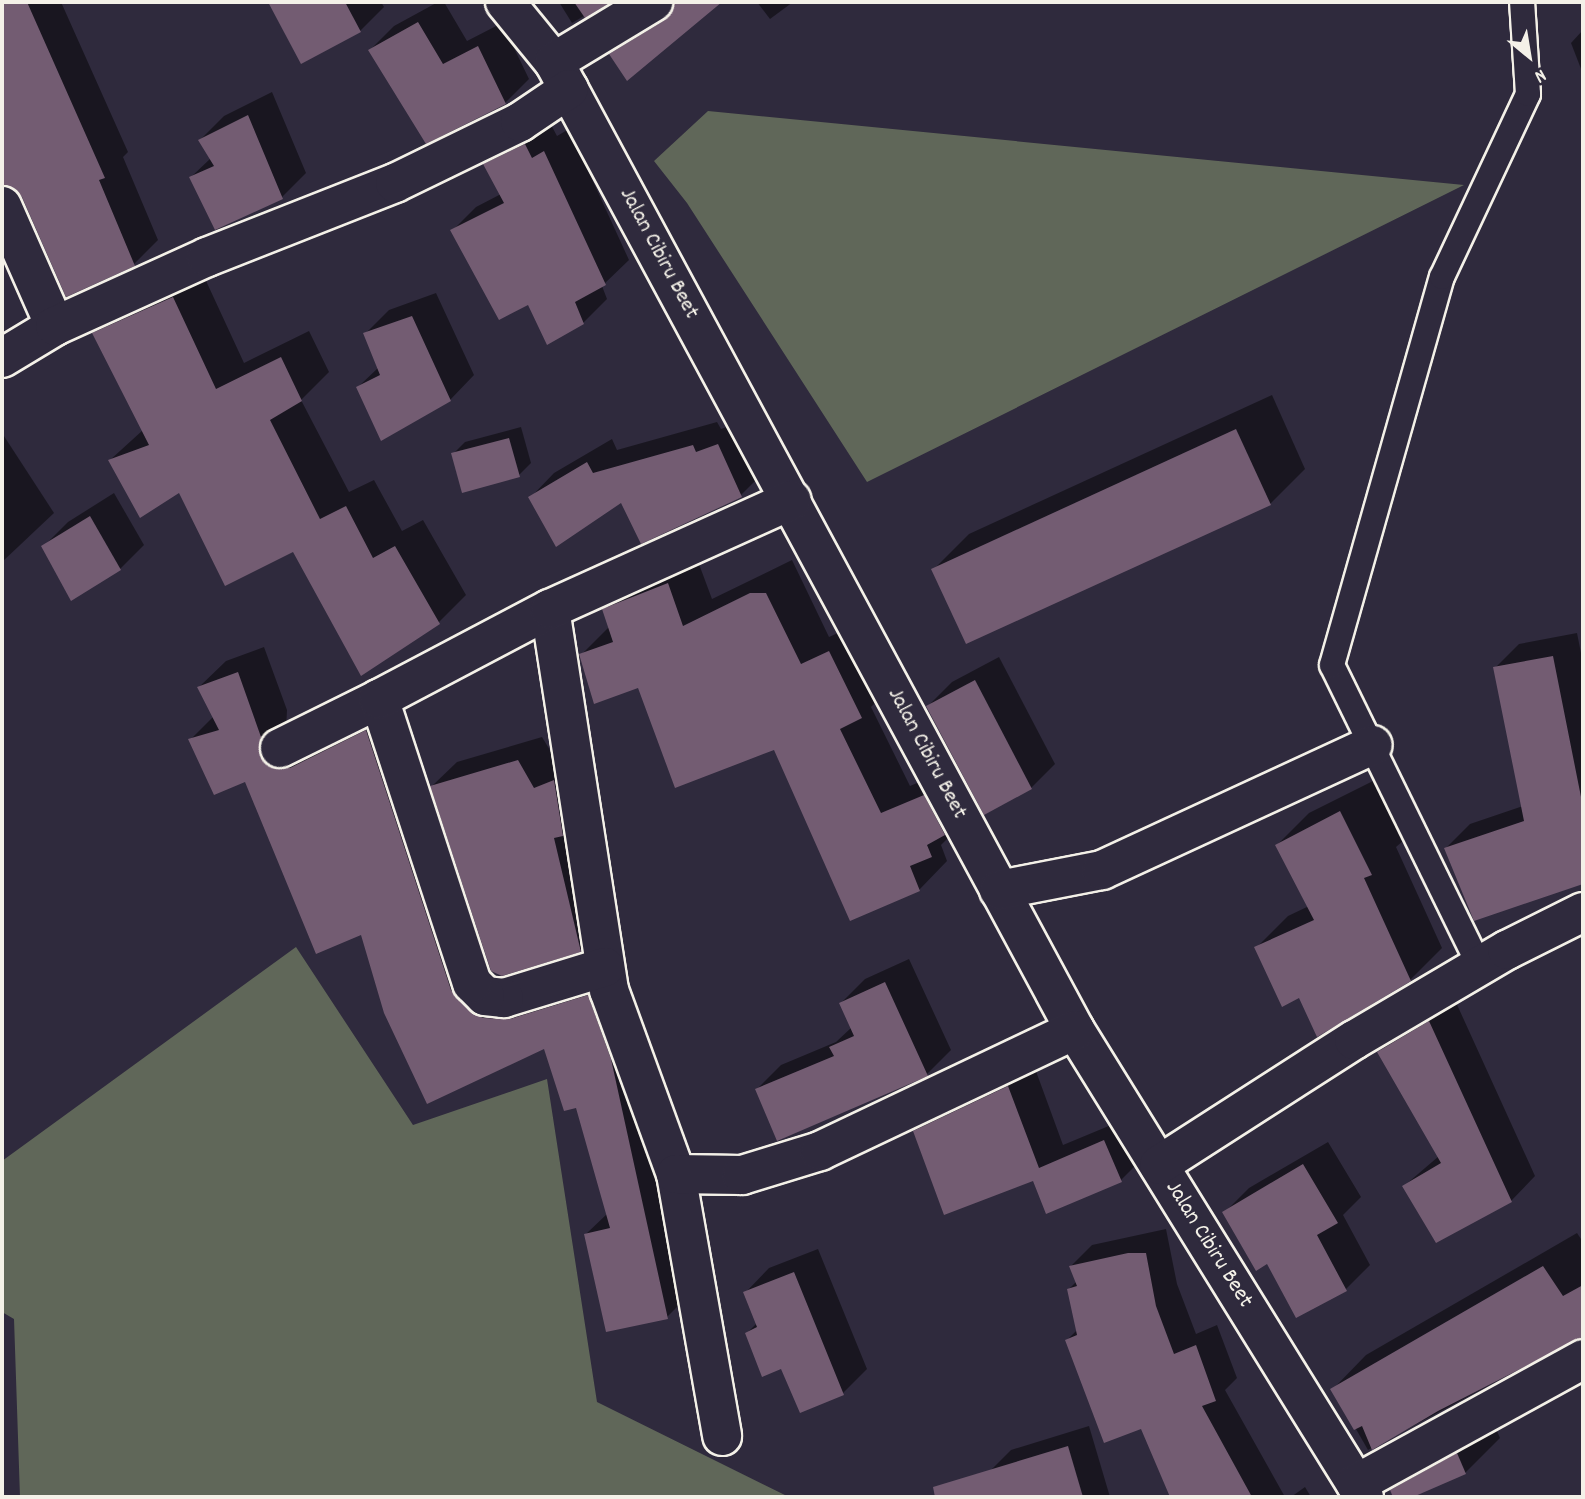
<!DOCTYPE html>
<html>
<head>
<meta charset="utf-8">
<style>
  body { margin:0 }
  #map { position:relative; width:1585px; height:1499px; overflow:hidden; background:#2f2a3d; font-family:Dekko,sans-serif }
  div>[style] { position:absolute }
  .green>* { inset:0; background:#606759 }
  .shadow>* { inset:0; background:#0007 }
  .building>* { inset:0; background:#735c72 }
  .roads { filter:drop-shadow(2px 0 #f4f1e8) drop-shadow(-2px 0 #f4f1e8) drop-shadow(0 2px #f4f1e8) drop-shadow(0 -2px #f4f1e8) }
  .service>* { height:24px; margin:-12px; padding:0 12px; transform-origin:12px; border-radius:12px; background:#2f2a3d }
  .minor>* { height:38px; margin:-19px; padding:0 19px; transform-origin:19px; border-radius:19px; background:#2f2a3d }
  span { translate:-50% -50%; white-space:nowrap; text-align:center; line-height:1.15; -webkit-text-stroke:5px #2f2a3d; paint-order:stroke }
  .street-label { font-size:23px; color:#f4f1e8 }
  .frame { position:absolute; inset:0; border:4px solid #f4f1e8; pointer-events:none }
  .north { position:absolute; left:1494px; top:21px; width:70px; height:70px; -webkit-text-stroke:5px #2f2a3d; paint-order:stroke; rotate:150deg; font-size:19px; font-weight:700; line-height:28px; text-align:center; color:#f4f1e8 }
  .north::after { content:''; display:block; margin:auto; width:24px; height:32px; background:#f4f1e8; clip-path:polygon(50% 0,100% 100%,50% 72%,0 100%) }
</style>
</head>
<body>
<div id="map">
  <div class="green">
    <i style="clip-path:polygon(708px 111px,1464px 185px,867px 482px,687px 203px,654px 161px)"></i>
    <i style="clip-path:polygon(296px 947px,413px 1125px,547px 1079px,597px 1402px,789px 1497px,20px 1497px,14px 1319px,2px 1312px,2px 1161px)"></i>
  </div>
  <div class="shadow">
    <i style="clip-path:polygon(2px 2px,61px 2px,128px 152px,123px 157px,158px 240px,134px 264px,5px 183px,24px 232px,2px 254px)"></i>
    <i style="clip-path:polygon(270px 2px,381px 2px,384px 7px,360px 31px,301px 61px)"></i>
    <i style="clip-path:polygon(438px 2px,444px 2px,467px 41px,502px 23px,529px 79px,505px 103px,370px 50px,394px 26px)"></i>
    <i style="clip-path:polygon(559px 2px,608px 2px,572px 23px)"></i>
    <i style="clip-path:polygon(675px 2px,719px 2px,627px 78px,611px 54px,674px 12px)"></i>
    <i style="clip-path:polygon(757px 2px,793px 2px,770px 19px)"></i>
    <i style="clip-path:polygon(1583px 30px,1583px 74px,1571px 43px)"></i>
    <i style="clip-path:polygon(272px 92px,306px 173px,282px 197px,191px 177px,211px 158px,200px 140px,224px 116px)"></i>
    <i style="clip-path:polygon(549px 121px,557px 136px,569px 129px,629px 260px,602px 286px,607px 299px,583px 323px,529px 303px,452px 231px,476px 207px,501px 194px,485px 165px,509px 141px)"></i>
    <i style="clip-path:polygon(201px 270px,244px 363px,309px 331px,329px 372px,301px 400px,349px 492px,374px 480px,402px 531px,423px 520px,466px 595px,438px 623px,180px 490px,110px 460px,143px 430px,94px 334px,122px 306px)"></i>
    <i style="clip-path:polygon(436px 293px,474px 375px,450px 400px,358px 387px,379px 367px,365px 334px,389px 310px)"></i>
    <i style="clip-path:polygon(1272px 395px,1305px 469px,1270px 504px,934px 569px,969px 534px)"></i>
    <i style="clip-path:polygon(743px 421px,765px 471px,741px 495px,530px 498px,554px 473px,612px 439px,617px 450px,717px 422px,721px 429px)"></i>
    <i style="clip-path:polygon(521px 427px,531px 463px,519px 475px,453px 454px,465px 442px)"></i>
    <i style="clip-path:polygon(2px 433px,54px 513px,2px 562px)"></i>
    <i style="clip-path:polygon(114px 493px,144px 545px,120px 569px,44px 546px,68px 522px)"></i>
    <i style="clip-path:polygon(696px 556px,712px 599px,792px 560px,829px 637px,858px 624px,889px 689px,871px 707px,910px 786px,952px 768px,959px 827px,941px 845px,947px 861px,919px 890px,775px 748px,581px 655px,610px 626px,604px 610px,632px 582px)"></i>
    <i style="clip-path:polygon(1577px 633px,1583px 663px,1583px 882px,1475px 919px,1446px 848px,1470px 824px,1523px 806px,1495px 668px,1519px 644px)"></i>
    <i style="clip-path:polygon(264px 647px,287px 710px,286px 731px,392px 705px,477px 963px,496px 986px,614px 970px,693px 1291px,667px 1317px,586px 1234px,608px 1213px,577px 1105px,545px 1046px,428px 1102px,362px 933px,246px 780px,190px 740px,214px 716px,199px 687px,226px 661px)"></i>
    <i style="clip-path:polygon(999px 657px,1055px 764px,1031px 788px,928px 706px,952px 682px)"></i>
    <i style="clip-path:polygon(542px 737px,559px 765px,604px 926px,580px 950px,432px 786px,457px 762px)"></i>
    <i style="clip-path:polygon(1373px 781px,1403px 841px,1396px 847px,1442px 948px,1410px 980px,1300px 995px,1256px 948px,1288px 916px,1309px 906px,1277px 845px,1309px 813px)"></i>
    <i style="clip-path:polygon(909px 959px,951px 1050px,927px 1074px,757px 1089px,781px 1065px,836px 1042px,852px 1027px,841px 1003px,865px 979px)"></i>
    <i style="clip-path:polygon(1454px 998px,1535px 1176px,1511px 1201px,1404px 1186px,1439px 1156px,1379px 1052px,1403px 1028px)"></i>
    <i style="clip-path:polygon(1033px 1063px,1063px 1145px,1128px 1118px,1145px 1156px,1121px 1180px,1034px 1179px,915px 1132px,939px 1107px)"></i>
    <i style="clip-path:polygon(1328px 1142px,1361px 1197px,1343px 1215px,1370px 1265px,1346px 1289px,1296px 1316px,1267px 1262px,1225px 1212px,1249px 1188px)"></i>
    <i style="clip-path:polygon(1166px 1229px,1177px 1284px,1196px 1334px,1217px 1325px,1237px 1378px,1225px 1390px,1285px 1497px,1171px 1497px,1142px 1427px,1067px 1340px,1078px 1329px,1069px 1289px,1077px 1281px,1071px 1266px,1092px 1245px)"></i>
    <i style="clip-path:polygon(1577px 1233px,1583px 1242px,1583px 1335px,1368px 1450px,1333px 1389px,1366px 1355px)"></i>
    <i style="clip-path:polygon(818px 1249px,867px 1369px,843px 1393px,782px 1367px,747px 1333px,757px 1323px,745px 1293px,769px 1268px)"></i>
    <i style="clip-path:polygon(1492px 1420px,1500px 1438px,1465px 1473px,1409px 1497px,1395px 1497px,1391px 1491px,1426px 1456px)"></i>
    <i style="clip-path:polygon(1089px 1426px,1110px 1497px,998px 1497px,990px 1471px,1011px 1450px)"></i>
    <i style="clip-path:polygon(1305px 1487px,1311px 1497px,1291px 1497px)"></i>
  </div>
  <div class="building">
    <i style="clip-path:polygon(2px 2px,27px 2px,105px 178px,99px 180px,135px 266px,66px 297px,22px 197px,14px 188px,2px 185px)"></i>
    <i style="clip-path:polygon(268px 2px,345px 2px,361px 32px,301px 64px)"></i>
    <i style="clip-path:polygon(574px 2px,611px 2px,585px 18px)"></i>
    <i style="clip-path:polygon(675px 2px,722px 2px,627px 81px,609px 54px,665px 20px)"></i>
    <i style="clip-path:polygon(418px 22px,443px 64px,478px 46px,506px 104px,426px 144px,368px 50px)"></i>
    <i style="clip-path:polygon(248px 115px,283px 199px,215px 230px,189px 177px,214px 166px,198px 140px)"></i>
    <i style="clip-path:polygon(525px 144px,532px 158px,544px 151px,606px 285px,575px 302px,584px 324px,547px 345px,528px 305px,499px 320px,450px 230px,504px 203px,483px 164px)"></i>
    <i style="clip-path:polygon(173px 297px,216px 389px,281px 357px,302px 401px,270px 420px,320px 519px,346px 506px,373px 558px,395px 546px,440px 624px,361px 676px,293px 552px,225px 586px,179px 493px,140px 518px,108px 460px,149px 445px,92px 333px)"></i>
    <i style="clip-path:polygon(412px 316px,451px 401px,381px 441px,356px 387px,380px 375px,363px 333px)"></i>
    <i style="clip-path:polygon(1236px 429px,1271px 505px,966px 644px,931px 569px)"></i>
    <i style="clip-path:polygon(509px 438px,520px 477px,462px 493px,451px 453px)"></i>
    <i style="clip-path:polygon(718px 444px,742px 497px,641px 544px,621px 503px,556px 547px,528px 497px,587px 462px,593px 473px,693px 445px,696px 452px)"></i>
    <i style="clip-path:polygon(90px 516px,121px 570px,71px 601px,41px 546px)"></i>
    <i style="clip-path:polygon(668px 583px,683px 626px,750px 593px,766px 593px,801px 664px,829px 651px,862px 718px,840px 729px,881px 813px,924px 795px,945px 835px,927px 845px,932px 857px,910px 866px,920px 891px,850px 921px,774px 750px,675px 788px,638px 688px,594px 704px,579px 654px,613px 642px,602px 609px)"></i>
    <i style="clip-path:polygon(1553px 656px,1583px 807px,1583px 884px,1474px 921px,1444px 848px,1524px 821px,1493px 667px)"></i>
    <i style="clip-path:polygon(238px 672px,261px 737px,260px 757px,268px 766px,290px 768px,366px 730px,451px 990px,470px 1011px,483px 1018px,510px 1019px,588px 995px,611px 1059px,668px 1319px,606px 1332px,584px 1234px,610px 1228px,576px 1108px,564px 1111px,544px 1049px,427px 1104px,384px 1013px,361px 935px,316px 954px,245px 782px,214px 795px,188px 739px,219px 730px,197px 687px)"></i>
    <i style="clip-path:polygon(975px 680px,1032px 789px,984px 815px,926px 706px)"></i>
    <i style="clip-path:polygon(518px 760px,534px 788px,554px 780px,563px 836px,554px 838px,581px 952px,502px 976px,491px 971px,430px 786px)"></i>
    <i style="clip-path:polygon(1340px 811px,1372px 875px,1364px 878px,1411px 981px,1317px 1037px,1299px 998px,1282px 1007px,1254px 947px,1314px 920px,1275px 845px)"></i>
    <i style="clip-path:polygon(885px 982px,928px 1076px,777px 1141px,755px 1089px,834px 1056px,829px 1047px,854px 1036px,839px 1003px)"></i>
    <i style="clip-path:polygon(1429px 1021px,1512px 1202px,1436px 1243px,1402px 1186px,1441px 1163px,1377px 1052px)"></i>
    <i style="clip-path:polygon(1008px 1086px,1039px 1168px,1104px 1140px,1122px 1182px,1046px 1214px,1033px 1181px,944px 1215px,913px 1131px)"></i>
    <i style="clip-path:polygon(1303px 1164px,1338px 1223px,1317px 1235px,1347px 1291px,1296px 1318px,1267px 1264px,1256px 1271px,1222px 1212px)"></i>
    <i style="clip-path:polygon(1128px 1253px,1146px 1253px,1156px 1306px,1174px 1354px,1196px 1345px,1216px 1401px,1202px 1406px,1252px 1497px,1170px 1497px,1141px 1429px,1104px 1443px,1065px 1340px,1077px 1335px,1067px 1289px,1077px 1286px,1069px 1266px)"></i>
    <i style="clip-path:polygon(1543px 1266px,1563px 1296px,1583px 1285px,1583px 1337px,1438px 1411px,1372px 1450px,1362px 1426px,1354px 1430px,1330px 1389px)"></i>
    <i style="clip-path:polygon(794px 1272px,844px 1395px,800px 1413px,781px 1369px,762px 1377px,745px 1333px,757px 1327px,743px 1292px)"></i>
    <i style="clip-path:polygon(1068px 1446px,1083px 1497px,935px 1497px,933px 1487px)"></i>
    <i style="clip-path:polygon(1457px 1453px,1466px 1474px,1413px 1497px,1393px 1497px,1390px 1490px)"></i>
  </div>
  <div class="roads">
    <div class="service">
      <i style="left:1480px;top:967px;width:336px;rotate:-116.1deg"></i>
      <i style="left:1332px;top:665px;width:403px;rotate:-74.2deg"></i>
      <i style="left:1442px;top:277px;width:202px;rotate:-64.8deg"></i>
      <i style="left:1528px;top:94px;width:92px;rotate:-93.7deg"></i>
    </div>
    <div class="minor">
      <i style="left:505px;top:2px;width:77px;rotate:50.8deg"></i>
      <i style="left:554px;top:62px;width:1099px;rotate:61.71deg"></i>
      <i style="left:1075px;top:1030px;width:549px;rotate:58.25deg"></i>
      <i style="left:554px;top:62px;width:116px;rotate:-31.2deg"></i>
      <i style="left:2px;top:206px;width:131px;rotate:66.2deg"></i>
      <i style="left:2px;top:358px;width:62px;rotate:-31.1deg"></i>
      <i style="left:55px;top:326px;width:167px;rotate:-24.4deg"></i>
      <i style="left:207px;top:257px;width:202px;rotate:-21.5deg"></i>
      <i style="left:395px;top:183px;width:139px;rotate:-26deg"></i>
      <i style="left:520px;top:122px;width:59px;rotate:-34deg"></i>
      <i style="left:550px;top:609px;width:386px;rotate:81.2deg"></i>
      <i style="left:609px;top:990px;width:196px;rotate:70deg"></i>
      <i style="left:676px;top:1174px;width:266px;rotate:80deg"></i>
      <i style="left:280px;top:748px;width:110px;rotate:-26.3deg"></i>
      <i style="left:999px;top:890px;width:105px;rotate:-11deg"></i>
      <i style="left:1102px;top:870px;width:298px;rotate:-24.8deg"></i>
      <i style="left:605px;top:967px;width:106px;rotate:162.9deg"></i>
      <i style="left:504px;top:998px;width:19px;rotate:-174deg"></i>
      <i style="left:485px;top:996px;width:18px;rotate:-135deg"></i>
      <i style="left:472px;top:983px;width:299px;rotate:-108.1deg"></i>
      <i style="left:379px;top:699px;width:193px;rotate:-27.8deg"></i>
      <i style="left:550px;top:609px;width:265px;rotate:-24.3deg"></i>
      <i style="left:1159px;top:1165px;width:232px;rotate:-32.7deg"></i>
      <i style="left:1354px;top:1040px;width:178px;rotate:-30.5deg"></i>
      <i style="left:1507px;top:950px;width:85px;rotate:-26.6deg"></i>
      <i style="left:676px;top:1174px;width:66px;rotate:0.9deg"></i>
      <i style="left:742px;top:1175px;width:82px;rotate:-17.1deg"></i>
      <i style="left:820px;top:1151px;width:282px;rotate:-25.4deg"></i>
      <i style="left:1356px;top:1484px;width:259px;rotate:-28.8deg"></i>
    </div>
  </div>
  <div class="street-label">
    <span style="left:658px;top:254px;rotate:62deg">Jalan Cibiru Beet</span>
    <span style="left:926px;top:754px;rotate:62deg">Jalan Cibiru Beet</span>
    <span style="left:1208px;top:1245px;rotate:58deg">Jalan Cibiru Beet</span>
  </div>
  <div class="frame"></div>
  <div class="north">N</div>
</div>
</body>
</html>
